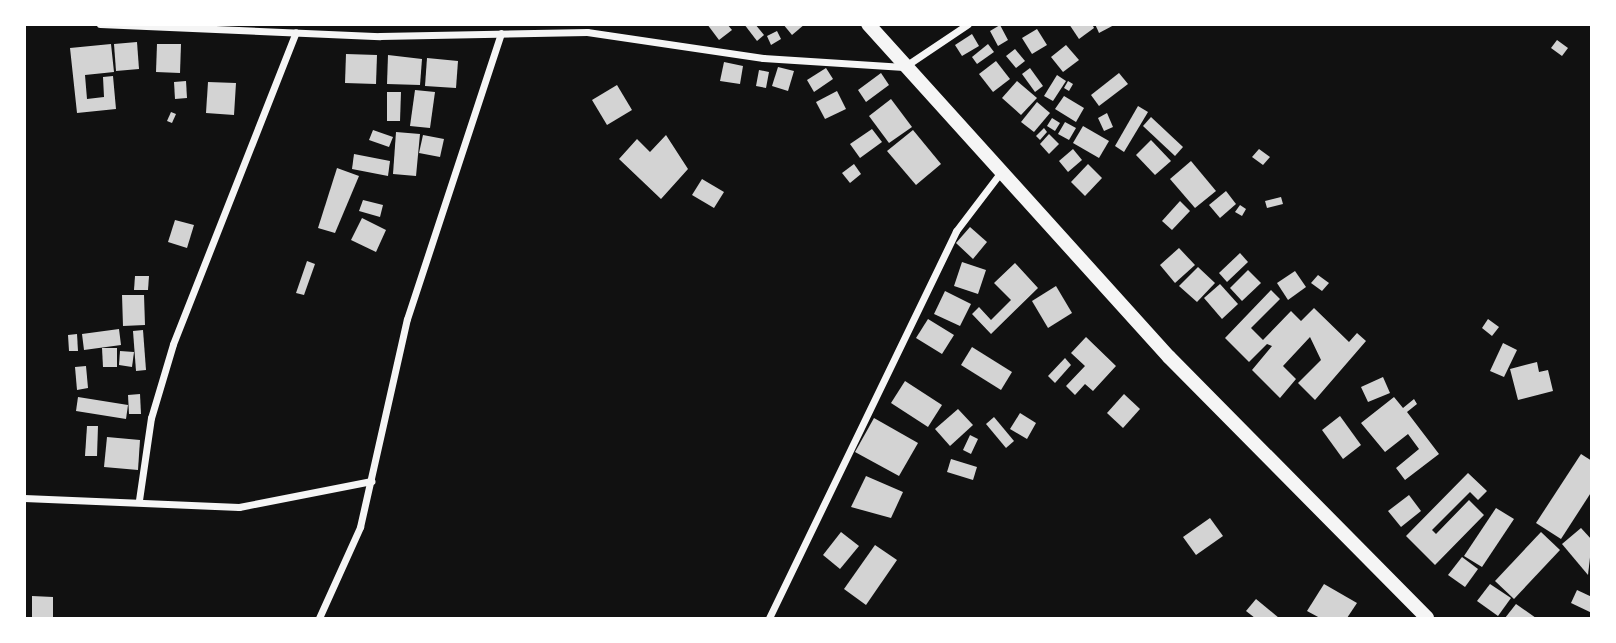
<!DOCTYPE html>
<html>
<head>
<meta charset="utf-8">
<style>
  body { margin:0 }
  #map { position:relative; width:1616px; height:643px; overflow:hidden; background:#111; font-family:"Playfair Display",serif }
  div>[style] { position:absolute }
  .building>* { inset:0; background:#d3d3d3 }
  .minor>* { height:7px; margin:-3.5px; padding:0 3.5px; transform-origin:3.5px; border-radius:3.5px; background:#f5f5f5 }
  .trunk>* { height:14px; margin:-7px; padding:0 7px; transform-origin:7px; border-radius:7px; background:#f5f5f5 }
  span { translate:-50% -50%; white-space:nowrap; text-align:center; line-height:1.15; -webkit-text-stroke:5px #fff; paint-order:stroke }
  .frame { position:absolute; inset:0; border:26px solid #fff; pointer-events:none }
</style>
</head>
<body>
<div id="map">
  <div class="building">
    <i style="clip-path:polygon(707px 24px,727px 24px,732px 30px,719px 40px)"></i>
    <i style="clip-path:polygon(744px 24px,755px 24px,764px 35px,757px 41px)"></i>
    <i style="clip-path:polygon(783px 24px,805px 24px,792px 35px)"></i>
    <i style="clip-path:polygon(1069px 24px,1092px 24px,1094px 28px,1079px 39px)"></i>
    <i style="clip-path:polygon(1095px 24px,1116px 24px,1099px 33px)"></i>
    <i style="clip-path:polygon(1000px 25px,1008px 40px,998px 46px,990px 31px)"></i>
    <i style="clip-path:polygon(1037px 29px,1047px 45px,1032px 54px,1022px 38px)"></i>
    <i style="clip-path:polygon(777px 31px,781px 39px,771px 45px,767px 36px)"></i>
    <i style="clip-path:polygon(972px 34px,979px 46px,962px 56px,955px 45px)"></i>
    <i style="clip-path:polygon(1557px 40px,1568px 48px,1562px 56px,1551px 48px)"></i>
    <i style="clip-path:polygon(137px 42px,139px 69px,116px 71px,114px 44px)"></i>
    <i style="clip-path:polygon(111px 44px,114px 72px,85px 75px,87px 99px,104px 97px,103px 77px,113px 76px,116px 109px,77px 113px,70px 48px)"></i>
    <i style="clip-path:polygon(157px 44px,181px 44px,180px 73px,156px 72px)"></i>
    <i style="clip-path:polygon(988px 44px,994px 52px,977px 64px,972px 57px)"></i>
    <i style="clip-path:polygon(1066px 45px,1079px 60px,1063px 72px,1051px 57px)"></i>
    <i style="clip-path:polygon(1015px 49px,1025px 61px,1016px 68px,1006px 56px)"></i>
    <i style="clip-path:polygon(346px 54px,377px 55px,376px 84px,345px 83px)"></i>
    <i style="clip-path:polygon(388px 55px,422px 59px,420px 85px,387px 84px)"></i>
    <i style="clip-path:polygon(427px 58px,458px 61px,456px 88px,425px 86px)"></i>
    <i style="clip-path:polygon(996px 61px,1010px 79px,993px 92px,979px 74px)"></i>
    <i style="clip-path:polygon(724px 62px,743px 66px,740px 84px,720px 81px)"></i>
    <i style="clip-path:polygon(778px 67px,794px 71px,788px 91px,772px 86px)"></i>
    <i style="clip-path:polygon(826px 68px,833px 79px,814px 92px,807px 80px)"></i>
    <i style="clip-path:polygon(1030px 68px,1043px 86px,1035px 92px,1022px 74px)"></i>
    <i style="clip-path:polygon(759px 70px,769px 72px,766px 88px,756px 86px)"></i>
    <i style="clip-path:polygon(881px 73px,889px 85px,866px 102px,858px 90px)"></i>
    <i style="clip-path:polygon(1119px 73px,1128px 84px,1099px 106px,1091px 95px)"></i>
    <i style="clip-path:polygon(1057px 75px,1066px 81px,1053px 101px,1044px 96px)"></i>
    <i style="clip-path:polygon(186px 81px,187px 98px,175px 99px,174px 82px)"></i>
    <i style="clip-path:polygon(1017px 81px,1037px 98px,1021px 115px,1002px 98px)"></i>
    <i style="clip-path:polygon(1068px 81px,1073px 84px,1069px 91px,1064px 88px)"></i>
    <i style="clip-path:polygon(208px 82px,236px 83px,234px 115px,206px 113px)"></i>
    <i style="clip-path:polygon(617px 85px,632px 110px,607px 125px,592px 100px)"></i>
    <i style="clip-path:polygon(415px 90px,435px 92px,430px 128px,410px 126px)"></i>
    <i style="clip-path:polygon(837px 91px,846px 109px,825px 119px,816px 102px)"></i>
    <i style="clip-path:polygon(387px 92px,401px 92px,400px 121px,387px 121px)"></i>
    <i style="clip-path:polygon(1064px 96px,1084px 108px,1076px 122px,1055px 109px)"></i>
    <i style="clip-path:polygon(891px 99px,912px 127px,889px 143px,869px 116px)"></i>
    <i style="clip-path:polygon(1037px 102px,1050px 113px,1034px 132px,1021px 122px)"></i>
    <i style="clip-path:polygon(1138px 106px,1148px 112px,1124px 152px,1115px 146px)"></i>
    <i style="clip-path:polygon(171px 112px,176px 114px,172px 123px,167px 121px)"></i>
    <i style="clip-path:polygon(1107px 113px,1113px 127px,1104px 131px,1098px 118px)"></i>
    <i style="clip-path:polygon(1151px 117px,1183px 147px,1175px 156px,1143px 126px)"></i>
    <i style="clip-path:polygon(1052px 118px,1060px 123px,1055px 131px,1047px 126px)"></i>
    <i style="clip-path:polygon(1065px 122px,1076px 128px,1069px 140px,1058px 134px)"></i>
    <i style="clip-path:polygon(1083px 126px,1109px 141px,1099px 158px,1073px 143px)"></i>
    <i style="clip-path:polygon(1044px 128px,1047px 132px,1040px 140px,1036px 136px)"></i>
    <i style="clip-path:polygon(872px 129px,882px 142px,860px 158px,850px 144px)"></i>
    <i style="clip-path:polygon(373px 130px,393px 137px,389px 147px,369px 140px)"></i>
    <i style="clip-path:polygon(913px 130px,941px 164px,916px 185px,887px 151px)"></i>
    <i style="clip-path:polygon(396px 132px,420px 134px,416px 176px,393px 174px)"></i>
    <i style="clip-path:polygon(1049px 134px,1059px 144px,1049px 154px,1040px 144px)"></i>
    <i style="clip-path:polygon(423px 135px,444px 139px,440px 157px,419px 153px)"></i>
    <i style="clip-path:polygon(666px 135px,688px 169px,661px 199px,619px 159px,637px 139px,650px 152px)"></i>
    <i style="clip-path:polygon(1151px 140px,1171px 161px,1155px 175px,1136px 155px)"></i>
    <i style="clip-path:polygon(1073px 149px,1082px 160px,1068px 172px,1059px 161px)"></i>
    <i style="clip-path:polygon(1259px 149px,1270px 157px,1263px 165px,1252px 157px)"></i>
    <i style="clip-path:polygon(354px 154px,390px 161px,388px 176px,352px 169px)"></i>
    <i style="clip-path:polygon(1191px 161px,1216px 191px,1195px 208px,1170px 179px)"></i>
    <i style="clip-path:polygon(854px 164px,861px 174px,850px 183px,842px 173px)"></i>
    <i style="clip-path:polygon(1088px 164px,1102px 178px,1085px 196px,1071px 182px)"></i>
    <i style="clip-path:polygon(337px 168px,359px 176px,335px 233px,318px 228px)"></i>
    <i style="clip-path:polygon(702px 179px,724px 192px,714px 208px,692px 195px)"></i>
    <i style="clip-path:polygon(1226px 191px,1236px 204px,1220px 218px,1209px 205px)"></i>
    <i style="clip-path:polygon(1281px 197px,1283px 204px,1267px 208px,1265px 201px)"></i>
    <i style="clip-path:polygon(363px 200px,383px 205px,380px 217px,359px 211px)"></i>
    <i style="clip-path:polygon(1180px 201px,1190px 211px,1172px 230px,1162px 221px)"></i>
    <i style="clip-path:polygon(1240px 205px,1246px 209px,1242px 216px,1235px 212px)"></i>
    <i style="clip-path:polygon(362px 218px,386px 230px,376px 252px,351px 240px)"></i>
    <i style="clip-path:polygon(175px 220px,194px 225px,187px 248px,168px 242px)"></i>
    <i style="clip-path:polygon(970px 227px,987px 242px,973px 259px,956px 243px)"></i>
    <i style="clip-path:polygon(1179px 248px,1195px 265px,1175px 283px,1160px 265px)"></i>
    <i style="clip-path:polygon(1240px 253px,1248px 262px,1227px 282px,1219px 273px)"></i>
    <i style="clip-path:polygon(307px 261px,315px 264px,304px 295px,296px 293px)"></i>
    <i style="clip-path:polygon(962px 262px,986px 270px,978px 294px,954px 286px)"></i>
    <i style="clip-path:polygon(1015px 263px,1038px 288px,991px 334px,972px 314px,979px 307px,991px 320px,1011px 300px,994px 283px)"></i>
    <i style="clip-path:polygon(1198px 267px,1215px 283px,1197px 302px,1179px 286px)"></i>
    <i style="clip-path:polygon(1248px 270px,1261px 283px,1242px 301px,1230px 288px)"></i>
    <i style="clip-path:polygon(1295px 271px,1306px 287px,1288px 300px,1277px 283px)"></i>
    <i style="clip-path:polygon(1318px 275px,1329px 283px,1322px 291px,1311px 283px)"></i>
    <i style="clip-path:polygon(135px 276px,149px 276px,148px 290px,134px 290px)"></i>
    <i style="clip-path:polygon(1220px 284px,1238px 304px,1222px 319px,1204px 298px)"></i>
    <i style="clip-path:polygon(1056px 286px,1072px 313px,1048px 328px,1032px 301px)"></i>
    <i style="clip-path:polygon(1271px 290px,1280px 299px,1251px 328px,1263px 340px,1291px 311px,1301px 321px,1314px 308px,1349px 342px,1357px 333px,1366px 341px,1315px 400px,1298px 383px,1321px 360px,1310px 337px,1283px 366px,1296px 379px,1280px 398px,1252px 370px,1272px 346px,1267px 344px,1249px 362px,1225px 338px)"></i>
    <i style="clip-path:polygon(945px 291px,971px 304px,960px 326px,934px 314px)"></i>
    <i style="clip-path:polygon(122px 295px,144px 295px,145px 325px,123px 326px)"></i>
    <i style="clip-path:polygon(928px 319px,954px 335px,942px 354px,916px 338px)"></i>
    <i style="clip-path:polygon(1488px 319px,1499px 327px,1492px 336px,1482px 328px)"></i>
    <i style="clip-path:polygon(119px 329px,121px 345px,84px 350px,82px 334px)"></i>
    <i style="clip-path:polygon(143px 330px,146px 370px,136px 371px,133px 331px)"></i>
    <i style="clip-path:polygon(77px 334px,78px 351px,69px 351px,68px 335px)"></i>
    <i style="clip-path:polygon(1086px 337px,1116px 366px,1093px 391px,1085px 384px,1075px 395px,1066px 386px,1085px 366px,1071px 353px)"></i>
    <i style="clip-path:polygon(1503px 343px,1517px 350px,1504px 377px,1490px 371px)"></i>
    <i style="clip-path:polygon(972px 347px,1012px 372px,1001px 390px,961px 365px)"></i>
    <i style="clip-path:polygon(102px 348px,117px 348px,117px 367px,103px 367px)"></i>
    <i style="clip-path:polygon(120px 351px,134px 352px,132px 367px,119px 365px)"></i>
    <i style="clip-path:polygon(1065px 358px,1071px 365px,1055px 383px,1048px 376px)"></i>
    <i style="clip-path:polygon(1537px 362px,1539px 372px,1548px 370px,1553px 391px,1518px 400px,1510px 369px)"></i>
    <i style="clip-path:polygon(86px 366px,88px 388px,77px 390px,75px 367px)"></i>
    <i style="clip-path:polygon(1383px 377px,1390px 393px,1368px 402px,1361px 387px)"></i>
    <i style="clip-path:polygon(905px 381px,942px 405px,928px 427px,891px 403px)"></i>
    <i style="clip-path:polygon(140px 394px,141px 414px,129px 414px,128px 395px)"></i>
    <i style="clip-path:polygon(1124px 394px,1140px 409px,1123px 428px,1107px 413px)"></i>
    <i style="clip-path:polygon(78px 397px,128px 405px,126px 419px,76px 411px)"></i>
    <i style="clip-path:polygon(1394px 397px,1403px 408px,1414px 399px,1417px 404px,1407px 412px,1439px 454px,1405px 480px,1396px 468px,1419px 449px,1408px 434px,1385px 452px,1361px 423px)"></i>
    <i style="clip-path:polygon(958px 409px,973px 425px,950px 446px,935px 429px)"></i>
    <i style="clip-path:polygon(1020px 413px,1036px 423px,1027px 439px,1010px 429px)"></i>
    <i style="clip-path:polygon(1340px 416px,1361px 445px,1343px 459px,1322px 430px)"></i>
    <i style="clip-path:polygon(994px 417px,1014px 441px,1006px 448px,986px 424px)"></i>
    <i style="clip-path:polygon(874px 418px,918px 443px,899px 476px,855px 452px)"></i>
    <i style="clip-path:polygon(87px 426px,98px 426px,97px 456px,85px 456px)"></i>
    <i style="clip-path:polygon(970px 435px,978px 439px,971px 454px,963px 450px)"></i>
    <i style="clip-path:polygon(107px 437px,140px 440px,138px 470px,104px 467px)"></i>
    <i style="clip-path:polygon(1581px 454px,1592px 461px,1592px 491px,1561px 539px,1536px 523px)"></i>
    <i style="clip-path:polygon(951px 459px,977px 467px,973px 480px,947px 472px)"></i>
    <i style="clip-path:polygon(1468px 473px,1487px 491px,1478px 500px,1470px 492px,1432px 530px,1436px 534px,1469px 500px,1484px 515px,1435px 565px,1406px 536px)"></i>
    <i style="clip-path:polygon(866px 476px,903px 492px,891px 518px,851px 507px)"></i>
    <i style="clip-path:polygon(1409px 495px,1421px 511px,1401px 527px,1388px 511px)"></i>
    <i style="clip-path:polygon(1496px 508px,1514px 519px,1482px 567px,1464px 556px)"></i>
    <i style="clip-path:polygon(1210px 518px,1223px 536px,1196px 555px,1183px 537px)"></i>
    <i style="clip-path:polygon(1581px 528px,1592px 540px,1588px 575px,1562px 544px)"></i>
    <i style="clip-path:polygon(841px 532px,859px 546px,840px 569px,823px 555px)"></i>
    <i style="clip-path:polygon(1541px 532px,1560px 550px,1514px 599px,1495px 581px)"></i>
    <i style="clip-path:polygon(875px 545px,897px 560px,866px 605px,844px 589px)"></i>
    <i style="clip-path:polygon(1462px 557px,1478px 569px,1465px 587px,1448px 575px)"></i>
    <i style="clip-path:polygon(1324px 584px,1357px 603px,1347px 618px,1320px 618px,1307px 611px)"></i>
    <i style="clip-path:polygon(1490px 584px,1511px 598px,1498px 616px,1477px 601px)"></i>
    <i style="clip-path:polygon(1577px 590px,1592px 597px,1592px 613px,1571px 603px)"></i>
    <i style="clip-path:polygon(32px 596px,53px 597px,53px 617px,32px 617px)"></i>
    <i style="clip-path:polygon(1256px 599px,1279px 618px,1255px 618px,1246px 611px)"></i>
    <i style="clip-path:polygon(1516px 604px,1536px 618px,1505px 618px)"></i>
  </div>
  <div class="minor">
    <i style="left:100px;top:24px;width:280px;rotate:2.5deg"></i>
    <i style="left:380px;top:36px;width:207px;rotate:-1.1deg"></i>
    <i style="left:587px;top:32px;width:178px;rotate:8.4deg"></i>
    <i style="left:763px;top:58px;width:141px;rotate:3.7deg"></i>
    <i style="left:904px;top:67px;width:77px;rotate:-33.9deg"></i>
    <i style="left:24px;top:498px;width:215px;rotate:2.4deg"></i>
    <i style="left:239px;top:507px;width:135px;rotate:-11.1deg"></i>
    <i style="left:139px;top:500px;width:83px;rotate:-81.7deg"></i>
    <i style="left:151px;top:418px;width:77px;rotate:-73.4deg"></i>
    <i style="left:173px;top:344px;width:335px;rotate:-68.5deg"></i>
    <i style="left:319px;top:618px;width:100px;rotate:-65.7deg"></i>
    <i style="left:360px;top:527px;width:213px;rotate:-77.3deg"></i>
    <i style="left:407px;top:319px;width:301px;rotate:-71.8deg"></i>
    <i style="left:769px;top:618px;width:430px;rotate:-64.2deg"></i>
    <i style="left:956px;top:231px;width:74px;rotate:-52.7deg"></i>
  </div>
  <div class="trunk">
    <i style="left:868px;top:24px;width:449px;rotate:47.9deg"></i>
    <i style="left:1169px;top:357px;width:367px;rotate:45.3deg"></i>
  </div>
  <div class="frame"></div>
</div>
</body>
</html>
